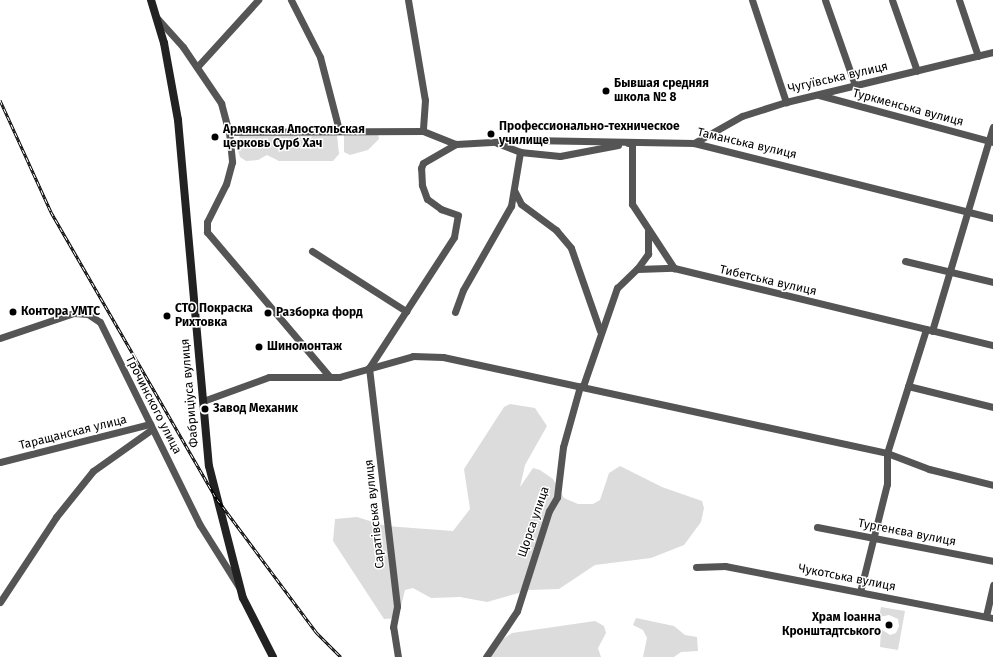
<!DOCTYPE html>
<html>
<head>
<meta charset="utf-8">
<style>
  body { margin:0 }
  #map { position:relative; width:993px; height:657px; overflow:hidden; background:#fff; font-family:"Fira Sans",sans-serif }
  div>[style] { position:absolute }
  .green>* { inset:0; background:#dcdcdc }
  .minor>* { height:7px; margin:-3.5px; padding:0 3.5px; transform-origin:3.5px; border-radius:3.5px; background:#555 }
  .secondary>* { height:8px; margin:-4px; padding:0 4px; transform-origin:4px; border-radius:4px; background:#222 }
  .rail>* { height:3px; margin-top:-1.5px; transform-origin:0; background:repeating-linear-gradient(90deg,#fff 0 4.5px,#000 0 9px); box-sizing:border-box; border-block:1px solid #000 }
  .dots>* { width:11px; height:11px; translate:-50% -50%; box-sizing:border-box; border:2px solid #fff; border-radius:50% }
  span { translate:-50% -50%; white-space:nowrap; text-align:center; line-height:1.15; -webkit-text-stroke:3px #fff; paint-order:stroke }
  .street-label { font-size:12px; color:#000 }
  .poi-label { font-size:12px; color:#000; font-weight:700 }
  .left { translate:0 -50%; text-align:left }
  .right { translate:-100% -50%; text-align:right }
</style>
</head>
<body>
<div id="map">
  <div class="green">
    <i style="clip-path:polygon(344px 134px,378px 134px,379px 139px,368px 150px,350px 155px,344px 152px)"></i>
    <i style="clip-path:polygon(240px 135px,337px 135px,339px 154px,333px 161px,279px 161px,267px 155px,258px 160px,246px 161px,240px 157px,237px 147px)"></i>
    <i style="clip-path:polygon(510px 404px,535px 408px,547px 426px,525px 465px,520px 487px,533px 468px,540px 470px,553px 479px,564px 498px,578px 504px,593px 504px,600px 500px,609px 473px,620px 466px,662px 487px,702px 501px,704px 508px,701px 522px,684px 545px,651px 558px,595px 565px,559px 589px,529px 590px,487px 602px,460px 597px,431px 598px,413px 588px,405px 590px,398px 618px,384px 619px,333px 541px,335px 519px,357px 517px,386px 526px,453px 531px,470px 509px,464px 469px,504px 407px)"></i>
    <i style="clip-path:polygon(881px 607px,905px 611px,898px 650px,880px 647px,881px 629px,890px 635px,896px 633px,899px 626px,898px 619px,889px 615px,879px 617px)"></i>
    <i style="clip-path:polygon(636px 618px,674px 626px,685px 635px,697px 637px,698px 651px,681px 652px,674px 657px,643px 657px,647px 638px,643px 630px,633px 625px)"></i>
    <i style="clip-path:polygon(595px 621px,604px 626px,606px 633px,598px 648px,601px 657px,490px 657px,503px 639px,512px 633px)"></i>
  </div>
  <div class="minor">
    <i style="left:291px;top:0;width:64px;rotate:63deg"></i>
    <i style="left:320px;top:57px;width:75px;rotate:75.4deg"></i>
    <i style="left:408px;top:0;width:101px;rotate:80.4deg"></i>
    <i style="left:425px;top:100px;width:31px;rotate:94deg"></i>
    <i style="left:752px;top:0;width:108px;rotate:71.6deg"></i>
    <i style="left:825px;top:0;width:90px;rotate:70.6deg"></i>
    <i style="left:892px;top:0;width:75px;rotate:70.6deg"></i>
    <i style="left:959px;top:0;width:59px;rotate:71.3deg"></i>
    <i style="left:157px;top:18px;width:39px;rotate:48deg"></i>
    <i style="left:183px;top:47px;width:68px;rotate:55.8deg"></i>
    <i style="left:221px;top:103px;width:30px;rotate:75deg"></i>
    <i style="left:229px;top:132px;width:30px;rotate:84deg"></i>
    <i style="left:232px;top:162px;width:23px;rotate:105deg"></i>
    <i style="left:226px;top:184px;width:42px;rotate:116.6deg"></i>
    <i style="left:207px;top:222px;width:10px;rotate:90deg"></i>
    <i style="left:207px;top:232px;width:189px;rotate:49.7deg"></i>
    <i style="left:197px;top:67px;width:91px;rotate:-47.7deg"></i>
    <i style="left:819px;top:95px;width:180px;rotate:15.1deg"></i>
    <i style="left:229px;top:132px;width:194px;rotate:-0.3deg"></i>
    <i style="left:423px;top:131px;width:35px;rotate:22deg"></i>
    <i style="left:456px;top:144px;width:73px;rotate:-3.1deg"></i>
    <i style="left:529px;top:140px;width:165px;rotate:1deg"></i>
    <i style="left:694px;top:143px;width:308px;rotate:14.1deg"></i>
    <i style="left:497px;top:143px;width:25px;rotate:21deg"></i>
    <i style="left:520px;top:152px;width:40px;rotate:5.7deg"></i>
    <i style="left:560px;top:156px;width:59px;rotate:-10.7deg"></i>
    <i style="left:628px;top:143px;width:4px"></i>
    <i style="left:632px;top:143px;width:61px;rotate:90deg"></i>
    <i style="left:632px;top:204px;width:77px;rotate:56.7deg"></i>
    <i style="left:674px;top:268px;width:328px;rotate:13.6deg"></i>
    <i style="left:694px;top:143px;width:55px;rotate:-29.4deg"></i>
    <i style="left:742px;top:116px;width:46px;rotate:-17.7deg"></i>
    <i style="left:786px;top:102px;width:213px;rotate:-13.6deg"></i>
    <i style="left:514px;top:190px;width:16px;rotate:63deg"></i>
    <i style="left:521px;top:204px;width:44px;rotate:36.6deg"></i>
    <i style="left:556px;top:230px;width:23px;rotate:50deg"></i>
    <i style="left:571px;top:248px;width:88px;rotate:70.7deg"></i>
    <i style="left:312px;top:251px;width:112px;rotate:32.6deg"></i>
    <i style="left:905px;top:261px;width:90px;rotate:13.4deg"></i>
    <i style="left:637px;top:269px;width:19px;rotate:-54deg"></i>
    <i style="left:648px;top:254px;width:23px;rotate:-90deg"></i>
    <i style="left:455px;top:312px;width:23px;rotate:-70deg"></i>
    <i style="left:463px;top:290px;width:97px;rotate:-60.3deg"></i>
    <i style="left:511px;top:206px;width:55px;rotate:-80.5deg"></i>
    <i style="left:932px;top:331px;width:213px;rotate:-73.4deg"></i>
    <i style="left:0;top:338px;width:78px;rotate:-18.7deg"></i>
    <i style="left:74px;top:313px;width:14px;rotate:4deg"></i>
    <i style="left:88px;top:314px;width:14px;rotate:34deg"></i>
    <i style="left:100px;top:322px;width:226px;rotate:63.8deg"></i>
    <i style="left:200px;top:525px;width:73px;rotate:57.8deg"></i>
    <i style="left:583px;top:386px;width:104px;rotate:-70.9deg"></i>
    <i style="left:617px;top:288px;width:28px;rotate:-44deg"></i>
    <i style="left:637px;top:269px;width:37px;rotate:-2deg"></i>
    <i style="left:908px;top:386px;width:88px;rotate:13.9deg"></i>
    <i style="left:203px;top:401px;width:70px;rotate:-20deg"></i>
    <i style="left:269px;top:377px;width:70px"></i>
    <i style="left:339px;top:377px;width:77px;rotate:-15.8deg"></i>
    <i style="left:413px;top:356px;width:30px;rotate:2deg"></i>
    <i style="left:443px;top:357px;width:454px;rotate:12.2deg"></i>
    <i style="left:887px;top:453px;width:45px;rotate:20.9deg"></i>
    <i style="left:929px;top:469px;width:66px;rotate:14deg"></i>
    <i style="left:0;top:462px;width:155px;rotate:-14.2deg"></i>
    <i style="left:817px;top:527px;width:179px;rotate:10.9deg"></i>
    <i style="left:696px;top:567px;width:29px;rotate:-2deg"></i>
    <i style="left:725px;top:566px;width:273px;rotate:11deg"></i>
    <i style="left:860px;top:592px;width:111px;rotate:-76deg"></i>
    <i style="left:887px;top:484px;width:31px;rotate:-90deg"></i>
    <i style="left:887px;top:453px;width:130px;rotate:-72.5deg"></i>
    <i style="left:0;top:602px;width:102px;rotate:-56.6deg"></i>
    <i style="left:56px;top:517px;width:59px;rotate:-51.2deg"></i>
    <i style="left:93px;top:471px;width:72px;rotate:-35.4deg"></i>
    <i style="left:986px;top:616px;width:32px;rotate:-77deg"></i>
    <i style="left:398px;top:657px;width:30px;rotate:-99deg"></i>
    <i style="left:393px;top:627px;width:21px;rotate:-79deg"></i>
    <i style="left:397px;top:606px;width:240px;rotate:-96.7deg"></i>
    <i style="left:369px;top:368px;width:156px;rotate:-57deg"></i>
    <i style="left:454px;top:237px;width:22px;rotate:-80deg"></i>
    <i style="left:458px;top:215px;width:18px;rotate:-161deg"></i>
    <i style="left:441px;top:209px;width:17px;rotate:-144deg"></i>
    <i style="left:427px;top:199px;width:15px;rotate:-110deg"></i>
    <i style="left:422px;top:185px;width:17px;rotate:-93deg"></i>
    <i style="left:421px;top:168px;width:5px;rotate:-68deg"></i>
    <i style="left:423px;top:163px;width:38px;rotate:-30deg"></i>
    <i style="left:486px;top:657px;width:55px;rotate:-56deg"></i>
    <i style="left:517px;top:611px;width:105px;rotate:-72.3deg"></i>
    <i style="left:549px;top:511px;width:16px;rotate:-60deg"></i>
    <i style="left:557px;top:497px;width:50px;rotate:-83.2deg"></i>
    <i style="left:563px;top:447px;width:63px;rotate:-74.4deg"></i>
  </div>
  <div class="secondary">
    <i style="left:151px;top:0;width:45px;rotate:73.2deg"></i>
    <i style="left:164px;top:43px;width:78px;rotate:79.7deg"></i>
    <i style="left:178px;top:120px;width:347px;rotate:84.9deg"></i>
    <i style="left:209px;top:466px;width:136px;rotate:75.6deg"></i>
    <i style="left:243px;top:598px;width:66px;rotate:63deg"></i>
  </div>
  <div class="rail">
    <i style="left:0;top:100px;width:123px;rotate:65.5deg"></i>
    <i style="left:51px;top:212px;width:332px;rotate:60deg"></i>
    <i style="left:217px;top:499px;width:166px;rotate:53.3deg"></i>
    <i style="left:316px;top:632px;width:35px;rotate:45deg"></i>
  </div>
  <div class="dots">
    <i style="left:606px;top:91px;background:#000"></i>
    <i style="left:491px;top:134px;background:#000"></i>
    <i style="left:215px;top:137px;background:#000"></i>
    <i style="left:13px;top:312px;background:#000"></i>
    <i style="left:268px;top:313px;background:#000"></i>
    <i style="left:167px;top:316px;background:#000"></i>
    <i style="left:259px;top:347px;background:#000"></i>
    <i style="left:205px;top:409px;background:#000"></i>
    <i style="left:889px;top:625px;background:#000"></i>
  </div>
  <div class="street-label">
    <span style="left:838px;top:78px;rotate:-13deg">Чугуївська вулиця</span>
    <span style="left:908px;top:108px;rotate:15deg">Туркменська вулиця</span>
    <span style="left:747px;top:144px;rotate:13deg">Таманська вулиця</span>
    <span style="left:768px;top:281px;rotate:13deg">Тибетська вулиця</span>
    <span style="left:190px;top:393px;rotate:-95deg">Фабриціуса вулиця</span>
    <span style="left:153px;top:405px;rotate:63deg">Трочинского улица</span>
    <span style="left:73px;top:433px;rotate:-14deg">Таращанская улица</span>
    <span style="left:375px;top:514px;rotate:-96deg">Саратівська вулиця</span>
    <span style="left:534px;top:522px;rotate:-71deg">Щорса улица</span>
    <span style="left:907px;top:533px;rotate:11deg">Тургенєва вулиця</span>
    <span style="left:847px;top:578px;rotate:11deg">Чукотська вулиця</span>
  </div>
  <div class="poi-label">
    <span class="left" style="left:614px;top:91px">Бывшая средняя<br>школа № 8</span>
    <span class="left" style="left:499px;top:134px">Профессионально-техническое<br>училище</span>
    <span class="left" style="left:223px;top:137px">Армянская Апостольская<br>церковь Сурб Хач</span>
    <span class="left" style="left:175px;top:316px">СТО Покраска<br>Рихтовка</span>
    <span class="left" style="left:21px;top:312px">Контора УМТС</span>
    <span class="left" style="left:276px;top:313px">Разборка форд</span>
    <span class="left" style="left:267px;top:347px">Шиномонтаж</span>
    <span class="left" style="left:213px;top:409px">Завод Механик</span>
    <span class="right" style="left:881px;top:625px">Храм Іоанна<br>Кронштадтського</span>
  </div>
</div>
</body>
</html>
